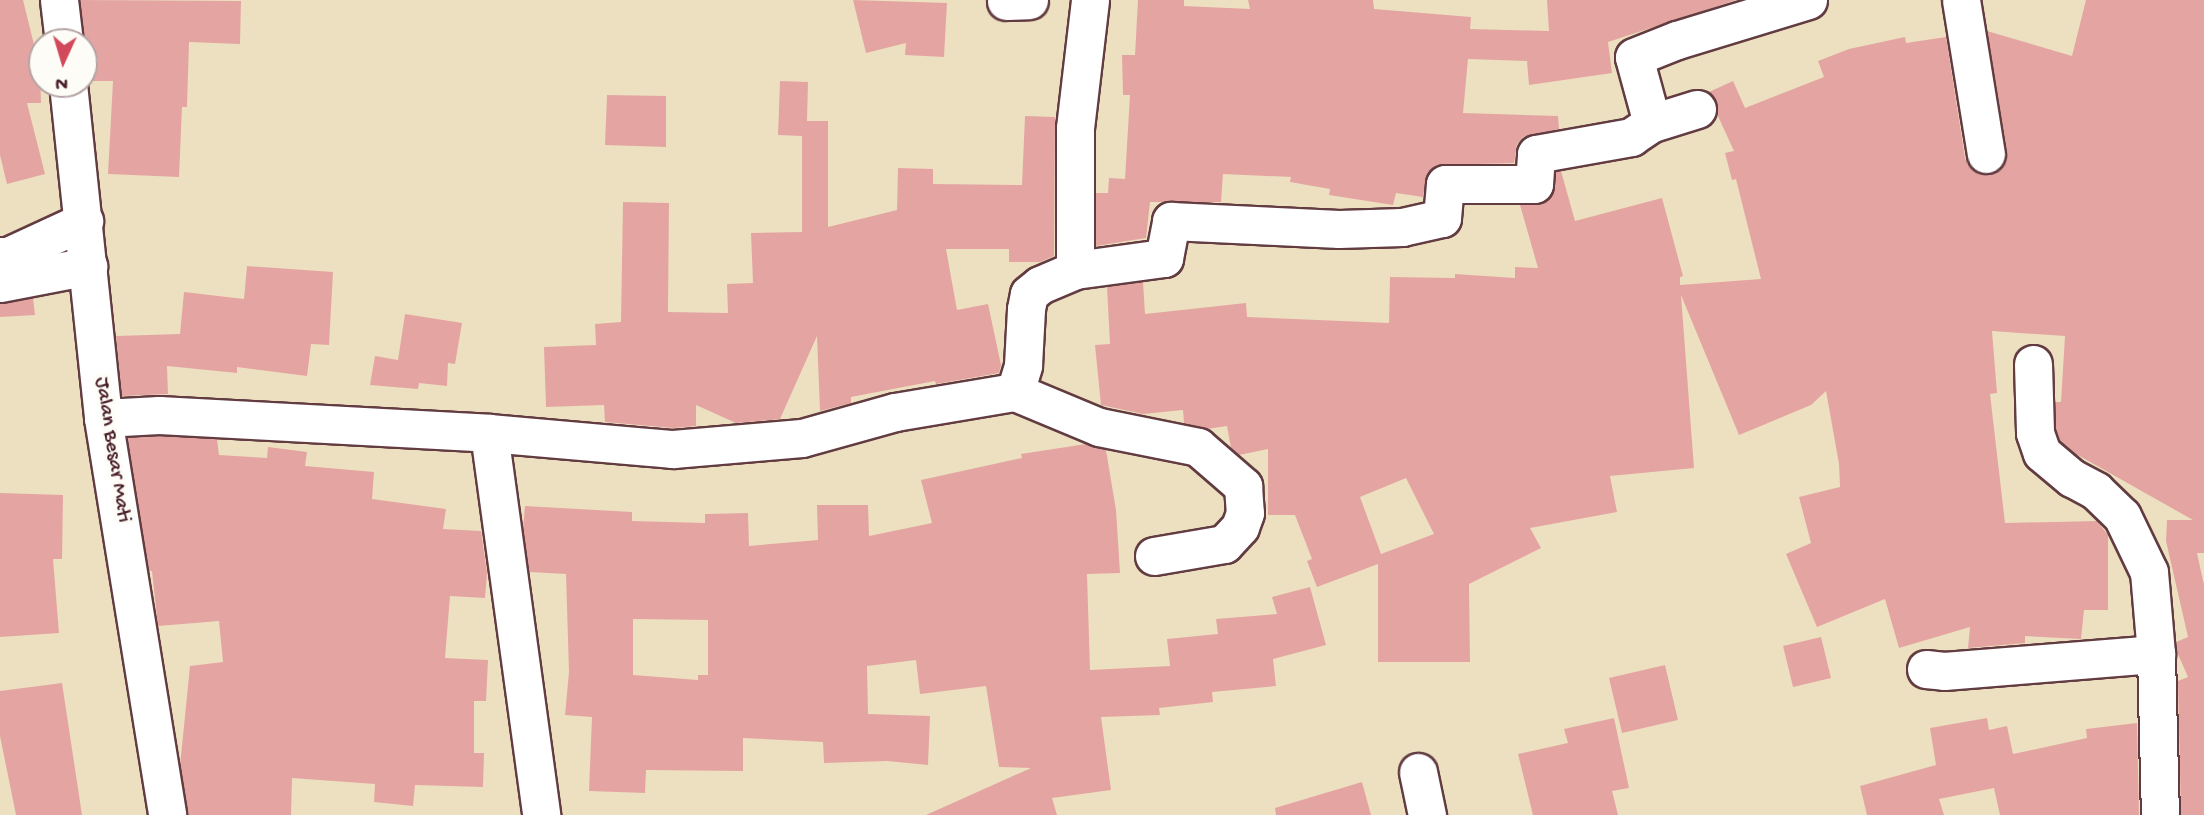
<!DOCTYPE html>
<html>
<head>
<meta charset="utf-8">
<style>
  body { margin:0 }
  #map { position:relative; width:2204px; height:815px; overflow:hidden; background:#ede0c0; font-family:"Gochi Hand",sans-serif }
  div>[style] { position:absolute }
  .building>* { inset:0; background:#e4a5a2 }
  .roads { filter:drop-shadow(2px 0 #623c41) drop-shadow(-2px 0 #623c41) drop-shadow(0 2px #623c41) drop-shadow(0 -2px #623c41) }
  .street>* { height:37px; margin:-18.5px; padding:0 18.5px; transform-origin:18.5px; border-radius:18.5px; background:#fff }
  span { translate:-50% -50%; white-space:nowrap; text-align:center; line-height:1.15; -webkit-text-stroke:7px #fdfcf7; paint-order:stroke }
  .street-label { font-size:21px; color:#4a1f2b }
  .north { position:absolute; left:28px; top:28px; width:70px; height:70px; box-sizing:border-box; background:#fdfcf7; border:2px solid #b5a4a5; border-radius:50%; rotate:184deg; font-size:19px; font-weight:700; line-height:28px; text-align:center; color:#4a1f2b }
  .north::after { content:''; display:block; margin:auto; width:24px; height:32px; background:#d1495b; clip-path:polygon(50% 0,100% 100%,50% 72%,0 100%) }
</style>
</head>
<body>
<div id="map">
  <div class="building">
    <i style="clip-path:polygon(0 0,23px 0,40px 69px,41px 103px,27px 103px,45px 174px,7px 184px,0 155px)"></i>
    <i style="clip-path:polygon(80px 0,241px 1px,240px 44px,189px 42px,187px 107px,182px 107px,179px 177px,108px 174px,113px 81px,89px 81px,84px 71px,85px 40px)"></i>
    <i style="clip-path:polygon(853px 0,947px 3px,944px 57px,905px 55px,906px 43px,866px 53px)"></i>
    <i style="clip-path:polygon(1138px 0,1184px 0,1184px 6px,1250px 9px,1248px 0,1373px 0,1374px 9px,1471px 17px,1470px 29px,1549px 31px,1547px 0,1736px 0,1608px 42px,1612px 73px,1529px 85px,1527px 61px,1468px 59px,1463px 113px,1558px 116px,1559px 129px,1523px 137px,1517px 144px,1514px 163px,1436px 165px,1427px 173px,1423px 197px,1396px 193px,1393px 205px,1329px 195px,1330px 189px,1290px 182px,1291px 177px,1223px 174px,1221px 202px,1150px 202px,1146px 238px,1096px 246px,1096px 193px,1108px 193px,1109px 178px,1125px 179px,1130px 95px,1123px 95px,1122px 55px,1135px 55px)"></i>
    <i style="clip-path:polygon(evenodd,2086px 0,2204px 0,2204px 553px,2197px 553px,2204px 585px,2204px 815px,2181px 815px,2178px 681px,2188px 677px,2177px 652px,2176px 642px,2188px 637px,2166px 541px,2167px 520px,2193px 520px,2076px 454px,2060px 441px,2056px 429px,2055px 402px,2061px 402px,2065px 336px,1992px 331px,1997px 393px,1990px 394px,2005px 523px,2097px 521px,2108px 535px,2108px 610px,2084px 610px,2081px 639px,2025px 636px,2025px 643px,1968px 648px,1970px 627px,1899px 648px,1885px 599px,1817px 627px,1786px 554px,1811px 543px,1799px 497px,1840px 487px,1839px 464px,1826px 391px,1811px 405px,1739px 435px,1681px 295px,1694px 468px,1610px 476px,1617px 512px,1530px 528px,1541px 548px,1469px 584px,1470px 662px,1378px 662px,1378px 564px,1317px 587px,1307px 561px,1312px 559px,1295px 515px,1268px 515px,1268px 449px,1239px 455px,1231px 448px,1227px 426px,1207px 429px,1184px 423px,1183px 410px,1143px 414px,1101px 405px,1095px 345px,1110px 344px,1107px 287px,1143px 282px,1145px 314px,1246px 303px,1247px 317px,1389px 323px,1390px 277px,1455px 278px,1455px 274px,1515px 278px,1515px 267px,1538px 268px,1520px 205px,1543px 203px,1551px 196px,1556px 172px,1561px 171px,1575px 221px,1662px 198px,1683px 276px,1680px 277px,1680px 285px,1761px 279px,1736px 179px,1732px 180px,1725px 153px,1734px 151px,1717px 114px,1717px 102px,1709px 92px,1733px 81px,1745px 108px,1824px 77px,1818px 61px,1849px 49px,1905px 37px,1906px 43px,1946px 37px,1965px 158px,1969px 167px,1978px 173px,1990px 175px,2000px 170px,2005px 162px,2007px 151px,1987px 31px,2072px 56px,2086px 0,1406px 478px,1434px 534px,1381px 554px,1360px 497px,1406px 478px)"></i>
    <i style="clip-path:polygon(780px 81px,808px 82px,807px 121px,828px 121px,828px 227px,897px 210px,898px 168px,933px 169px,933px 184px,1022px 185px,1025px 116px,1055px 117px,1054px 256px,1040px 262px,1009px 262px,1009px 249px,946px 249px,957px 310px,988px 304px,1001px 365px,999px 373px,936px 384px,935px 381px,851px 397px,851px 403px,820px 411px,817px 336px,780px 419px,736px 423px,696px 405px,696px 426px,673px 428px,605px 422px,604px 405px,546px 407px,544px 347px,596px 345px,595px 324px,621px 322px,623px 202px,669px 203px,668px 312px,728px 313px,727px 284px,753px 283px,751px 233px,802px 232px,802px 136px,778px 135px)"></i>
    <i style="clip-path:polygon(607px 95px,666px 96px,666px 147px,605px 145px)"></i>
    <i style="clip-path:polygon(247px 266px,333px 272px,329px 345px,311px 344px,307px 376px,237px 367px,237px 373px,167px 366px,168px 394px,122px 396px,116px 336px,180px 334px,184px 292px,244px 299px)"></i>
    <i style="clip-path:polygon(33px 298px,35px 315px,0 317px,0 303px)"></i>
    <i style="clip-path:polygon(405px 314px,462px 323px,455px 364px,448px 363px,447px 386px,419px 383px,418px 389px,370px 385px,375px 356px,398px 360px)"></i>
    <i style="clip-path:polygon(159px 436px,217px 439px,219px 455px,267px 458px,268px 447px,307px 452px,305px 466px,374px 472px,372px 499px,446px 509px,443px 529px,481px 531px,487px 573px,485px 598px,450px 596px,445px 658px,488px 660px,486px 701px,474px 701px,474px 753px,484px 753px,483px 787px,415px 785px,413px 806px,374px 802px,375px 784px,292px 778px,291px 815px,187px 815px,180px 766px,190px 666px,223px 662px,219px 621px,158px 626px,152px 571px,149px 571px,127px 438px)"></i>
    <i style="clip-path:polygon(evenodd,1086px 444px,1106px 450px,1116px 510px,1120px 573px,1087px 574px,1090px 670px,1170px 666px,1167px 639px,1218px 634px,1216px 619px,1277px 614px,1272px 597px,1310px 587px,1326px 645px,1273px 659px,1276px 686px,1212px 692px,1213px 702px,1159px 708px,1160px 715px,1101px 717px,1111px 790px,1052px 798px,1057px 815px,926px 815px,1031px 768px,999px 767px,986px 686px,920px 694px,916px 660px,867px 666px,868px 714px,930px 716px,928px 765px,887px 761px,824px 763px,823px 742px,743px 738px,743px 771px,646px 770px,645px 793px,589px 791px,592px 717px,565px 715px,569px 672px,566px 574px,529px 572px,523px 530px,525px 506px,632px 512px,632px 521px,705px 523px,705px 514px,748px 513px,749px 546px,818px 540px,817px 505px,868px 505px,869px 536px,932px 523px,921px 480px,1022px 458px,1021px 454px,1086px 444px,633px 619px,708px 620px,708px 675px,698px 675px,698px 680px,633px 675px,633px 619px)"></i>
    <i style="clip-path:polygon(0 493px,63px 495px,62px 559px,53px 559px,59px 633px,0 637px)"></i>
    <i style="clip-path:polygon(1821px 637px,1831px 678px,1793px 687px,1783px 646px)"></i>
    <i style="clip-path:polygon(1665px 665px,1678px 720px,1622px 733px,1609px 678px)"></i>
    <i style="clip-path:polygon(62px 683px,82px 815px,16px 815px,0 736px,0 691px)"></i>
    <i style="clip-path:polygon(1614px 718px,1629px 788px,1612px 791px,1618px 815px,1533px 815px,1518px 754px,1568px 743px,1564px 729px)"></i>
    <i style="clip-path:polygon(1987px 718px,1989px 730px,2007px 726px,2013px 754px,2087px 738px,2086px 729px,2137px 723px,2139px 815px,2000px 815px,1994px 788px,1939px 799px,1944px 815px,1867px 815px,1860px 786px,1936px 765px,1930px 728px)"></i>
    <i style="clip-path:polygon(1362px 782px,1371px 815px,1276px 815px,1275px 808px)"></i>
  </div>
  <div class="roads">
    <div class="street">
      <i style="left:59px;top:0;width:42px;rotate:83.2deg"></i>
      <i style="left:1961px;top:0;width:156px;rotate:80.8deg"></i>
      <i style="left:1006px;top:1px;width:23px;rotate:-2deg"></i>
      <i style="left:68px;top:84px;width:336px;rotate:84deg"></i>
      <i style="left:103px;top:418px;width:402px;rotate:80.8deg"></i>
      <i style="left:1697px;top:109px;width:47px;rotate:162.7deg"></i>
      <i style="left:1652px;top:123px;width:68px;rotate:-105.3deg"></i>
      <i style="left:1634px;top:57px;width:46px;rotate:-21.6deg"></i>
      <i style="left:1677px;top:40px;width:137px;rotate:-17deg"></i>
      <i style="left:0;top:256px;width:8px"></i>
      <i style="left:8px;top:256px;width:84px;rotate:-24.7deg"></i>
      <i style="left:1075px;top:270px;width:142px;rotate:-90deg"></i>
      <i style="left:1075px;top:128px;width:129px;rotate:-83.3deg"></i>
      <i style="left:0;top:283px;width:90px;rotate:-10.9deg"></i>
      <i style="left:2033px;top:364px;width:69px;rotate:88.3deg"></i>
      <i style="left:2035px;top:433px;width:21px;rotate:71deg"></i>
      <i style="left:2042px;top:453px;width:39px;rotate:40deg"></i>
      <i style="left:2072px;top:478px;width:27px;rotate:28deg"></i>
      <i style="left:2096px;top:491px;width:36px;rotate:44deg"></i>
      <i style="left:2122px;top:516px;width:62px;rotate:64.3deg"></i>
      <i style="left:2149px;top:572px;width:82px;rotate:85.1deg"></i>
      <i style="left:2156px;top:654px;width:161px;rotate:88.6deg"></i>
      <i style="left:1015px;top:392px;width:91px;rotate:22.6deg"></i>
      <i style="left:1099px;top:427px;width:101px;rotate:11.4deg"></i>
      <i style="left:1198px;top:447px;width:60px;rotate:40.9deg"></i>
      <i style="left:1243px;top:486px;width:27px;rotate:86deg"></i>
      <i style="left:1245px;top:513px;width:15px;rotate:110deg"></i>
      <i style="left:1240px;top:527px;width:23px;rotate:133deg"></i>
      <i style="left:1224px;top:544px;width:71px;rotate:170.3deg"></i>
      <i style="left:103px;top:418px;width:56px;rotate:-3.1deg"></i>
      <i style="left:159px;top:415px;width:330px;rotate:3.1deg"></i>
      <i style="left:489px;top:433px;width:185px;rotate:5deg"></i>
      <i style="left:673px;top:449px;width:129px;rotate:-4.9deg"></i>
      <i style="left:802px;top:438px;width:97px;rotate:-15.6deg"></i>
      <i style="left:895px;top:412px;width:122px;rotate:-9.5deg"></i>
      <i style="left:1015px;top:392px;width:28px;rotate:-73deg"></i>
      <i style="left:1023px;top:365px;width:56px;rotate:-86.9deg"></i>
      <i style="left:1026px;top:309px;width:15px;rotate:-79deg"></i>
      <i style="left:1029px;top:294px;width:14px;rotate:-39deg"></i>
      <i style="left:1040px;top:285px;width:38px;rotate:-23deg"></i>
      <i style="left:1075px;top:270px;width:90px;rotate:-7.7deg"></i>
      <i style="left:1164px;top:258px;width:38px;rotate:-79deg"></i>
      <i style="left:1171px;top:221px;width:168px;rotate:2.7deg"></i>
      <i style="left:1339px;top:229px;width:63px;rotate:-1.8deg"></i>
      <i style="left:1402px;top:227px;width:41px;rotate:-12.7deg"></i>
      <i style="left:1442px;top:218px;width:34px;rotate:-85deg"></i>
      <i style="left:1445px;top:184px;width:89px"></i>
      <i style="left:1534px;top:184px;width:30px;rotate:-86deg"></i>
      <i style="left:1536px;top:154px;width:97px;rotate:-10.1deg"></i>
      <i style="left:1631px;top:137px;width:25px;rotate:-34deg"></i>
      <i style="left:489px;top:433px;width:386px;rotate:82.2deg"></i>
      <i style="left:1926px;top:669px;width:18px;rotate:6deg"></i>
      <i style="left:1944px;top:671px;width:213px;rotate:-4.6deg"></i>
      <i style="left:1418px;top:772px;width:44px;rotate:78.2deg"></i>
    </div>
  </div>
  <div class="street-label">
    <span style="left:111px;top:450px;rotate:81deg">Jalan Besar Mati</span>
  </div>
  <div class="north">N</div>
</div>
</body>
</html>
